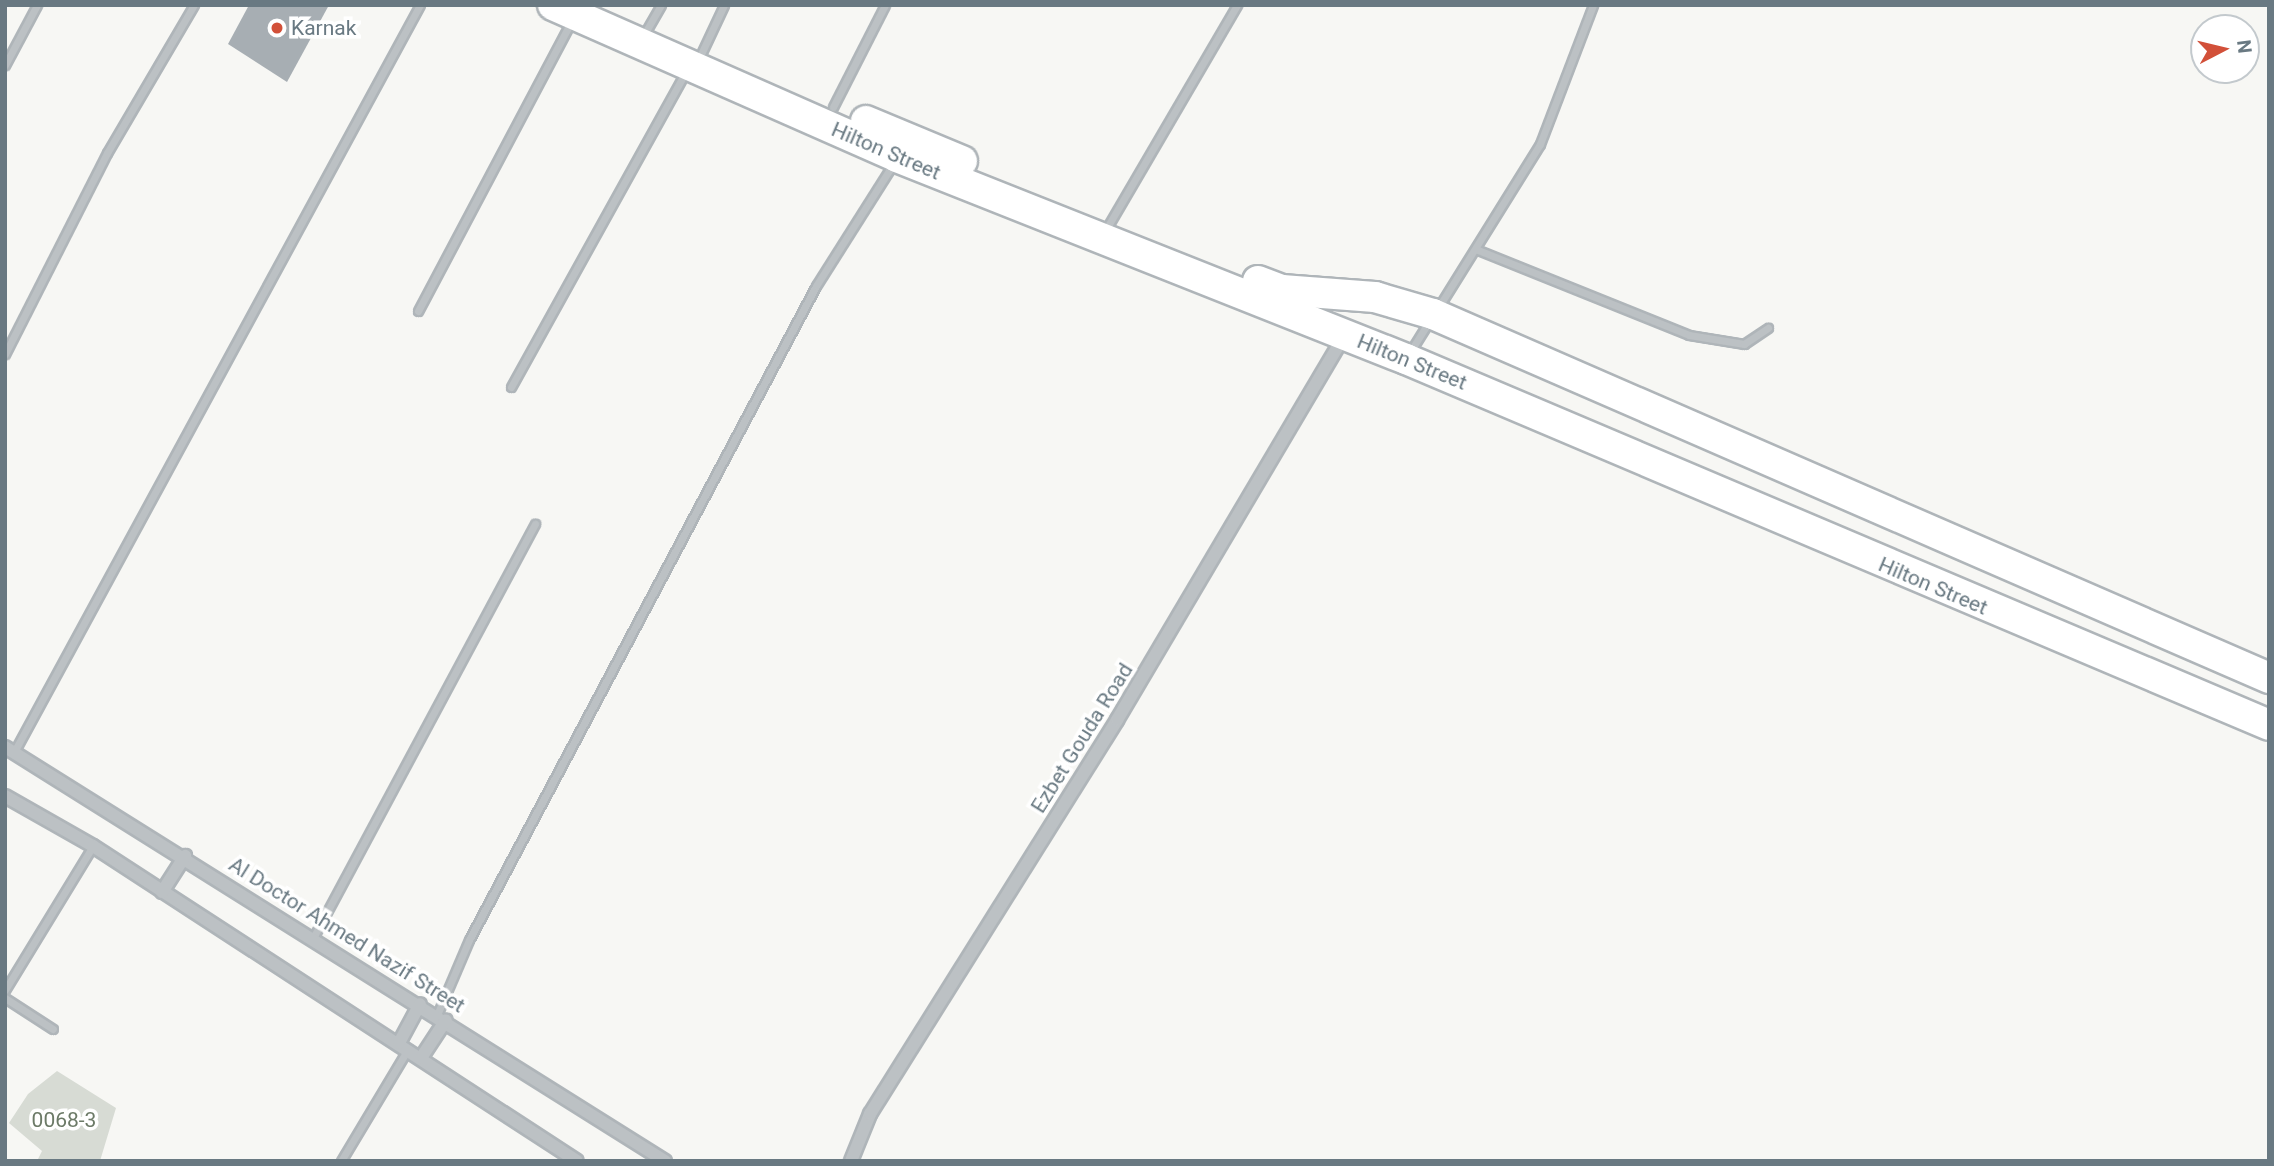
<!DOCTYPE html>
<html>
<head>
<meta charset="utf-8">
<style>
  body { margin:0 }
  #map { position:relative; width:2274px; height:1166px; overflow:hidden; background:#f7f7f4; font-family:Roboto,sans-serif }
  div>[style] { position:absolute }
  .green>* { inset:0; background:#d7dbd4 }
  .building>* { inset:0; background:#a7aeb3 }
  .roads { filter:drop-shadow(2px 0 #afb5b9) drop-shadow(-2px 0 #afb5b9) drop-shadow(0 2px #afb5b9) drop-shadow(0 -2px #afb5b9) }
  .minor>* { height:7px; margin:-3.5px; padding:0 3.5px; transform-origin:3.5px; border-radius:3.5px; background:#bcc1c4 }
  .tertiary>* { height:12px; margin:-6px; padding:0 6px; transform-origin:6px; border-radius:6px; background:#bcc1c4 }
  .secondary>* { height:30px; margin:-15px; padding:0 15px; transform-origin:15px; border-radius:15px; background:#fff }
  .dots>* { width:19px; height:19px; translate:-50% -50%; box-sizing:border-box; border:4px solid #fff; border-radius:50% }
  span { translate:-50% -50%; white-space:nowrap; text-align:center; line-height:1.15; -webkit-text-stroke:7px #fff; paint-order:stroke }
  .poi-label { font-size:21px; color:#697982 }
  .left { translate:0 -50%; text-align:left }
  .street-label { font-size:21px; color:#697982 }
  .park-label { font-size:21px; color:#6c7a67 }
  .frame { position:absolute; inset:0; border:7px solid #697982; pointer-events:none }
  .north { position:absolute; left:2190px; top:14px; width:70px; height:70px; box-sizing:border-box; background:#fff; border:2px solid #c3c9cd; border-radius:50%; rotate:83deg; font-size:19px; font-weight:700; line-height:28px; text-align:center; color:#697982 }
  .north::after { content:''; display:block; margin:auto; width:24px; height:32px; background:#d25039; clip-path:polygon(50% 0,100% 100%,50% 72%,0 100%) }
</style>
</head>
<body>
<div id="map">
  <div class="green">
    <i style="clip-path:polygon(57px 1071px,116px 1108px,100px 1161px,37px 1161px,42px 1151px,9px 1123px,28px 1094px)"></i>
  </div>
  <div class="building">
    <i style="clip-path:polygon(249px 5px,329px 5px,287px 82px,228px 44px)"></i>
  </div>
  <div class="roads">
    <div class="minor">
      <i style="left:642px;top:38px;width:38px;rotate:-60deg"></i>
      <i style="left:702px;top:52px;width:52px;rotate:-64.9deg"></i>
      <i style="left:5px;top:65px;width:68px;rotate:-61.9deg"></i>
      <i style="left:833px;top:107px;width:114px;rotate:-63deg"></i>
      <i style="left:1105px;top:231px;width:262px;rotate:-59.7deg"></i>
      <i style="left:1478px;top:250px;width:227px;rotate:21.9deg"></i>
      <i style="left:1689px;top:335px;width:56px;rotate:9.3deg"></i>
      <i style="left:1744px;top:344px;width:29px;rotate:-34deg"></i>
      <i style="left:1438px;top:308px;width:193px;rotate:-58.1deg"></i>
      <i style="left:1540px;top:144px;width:149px;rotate:-69.1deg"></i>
      <i style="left:418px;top:311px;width:327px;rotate:-62.1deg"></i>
      <i style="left:1410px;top:352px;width:36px;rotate:-58deg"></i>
      <i style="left:5px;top:354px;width:225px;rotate:-63.1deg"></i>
      <i style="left:107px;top:153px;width:172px;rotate:-59.6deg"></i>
      <i style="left:511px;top:387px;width:361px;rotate:-61deg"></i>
      <i style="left:14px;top:752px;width:850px;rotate:-61.48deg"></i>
      <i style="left:313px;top:938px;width:470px;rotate:-61.8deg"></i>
      <i style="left:5px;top:990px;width:169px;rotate:-58.6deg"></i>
      <i style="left:5px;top:998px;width:57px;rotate:32.9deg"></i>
      <i style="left:437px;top:1015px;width:82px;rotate:-66.9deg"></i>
      <i style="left:469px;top:940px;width:740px;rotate:-62.05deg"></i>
      <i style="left:816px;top:286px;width:144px;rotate:-57.7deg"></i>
      <i style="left:341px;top:1161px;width:131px;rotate:-59.1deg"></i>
    </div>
    <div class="tertiary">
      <i style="left:5px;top:747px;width:779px;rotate:32.1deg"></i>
      <i style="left:5px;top:796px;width:101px;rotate:29.6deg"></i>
      <i style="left:93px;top:846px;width:577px;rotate:33.06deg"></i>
      <i style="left:162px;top:892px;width:43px;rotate:-57.4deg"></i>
      <i style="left:399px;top:1043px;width:44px;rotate:-61.7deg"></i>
      <i style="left:421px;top:1058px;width:45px;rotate:-56.7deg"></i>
      <i style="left:851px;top:1161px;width:51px;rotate:-68deg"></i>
      <i style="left:870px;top:1114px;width:465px;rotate:-57.9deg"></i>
      <i style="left:1117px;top:720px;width:448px;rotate:-59.4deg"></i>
    </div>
    <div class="secondary">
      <i style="left:553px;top:5px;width:376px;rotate:23.8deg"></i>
      <i style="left:897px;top:157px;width:548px;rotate:21.65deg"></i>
      <i style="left:1406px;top:359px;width:937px;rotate:22.98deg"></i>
      <i style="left:866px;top:121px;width:104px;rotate:22.6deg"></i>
      <i style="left:1258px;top:281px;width:26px;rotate:21deg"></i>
      <i style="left:1282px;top:290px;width:93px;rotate:4.3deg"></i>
      <i style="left:1375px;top:297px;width:60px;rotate:16.3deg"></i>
      <i style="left:1433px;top:314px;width:912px;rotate:23.53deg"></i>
    </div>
  </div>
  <div class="dots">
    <i style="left:277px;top:28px;background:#d25039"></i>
  </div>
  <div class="poi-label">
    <span class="left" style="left:291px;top:28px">Karnak</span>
  </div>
  <div class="street-label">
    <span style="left:886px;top:151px;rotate:23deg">Hilton Street</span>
    <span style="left:1412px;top:362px;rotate:22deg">Hilton Street</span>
    <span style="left:1933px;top:586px;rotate:23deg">Hilton Street</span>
    <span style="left:1082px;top:738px;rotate:-58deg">Ezbet Gouda Road</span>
    <span style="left:347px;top:935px;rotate:32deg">Al Doctor Ahmed Nazif Street</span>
  </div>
  <div class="park-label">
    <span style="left:64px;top:1120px">0068-3</span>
  </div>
  <div class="frame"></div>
  <div class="north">N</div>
</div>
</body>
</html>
